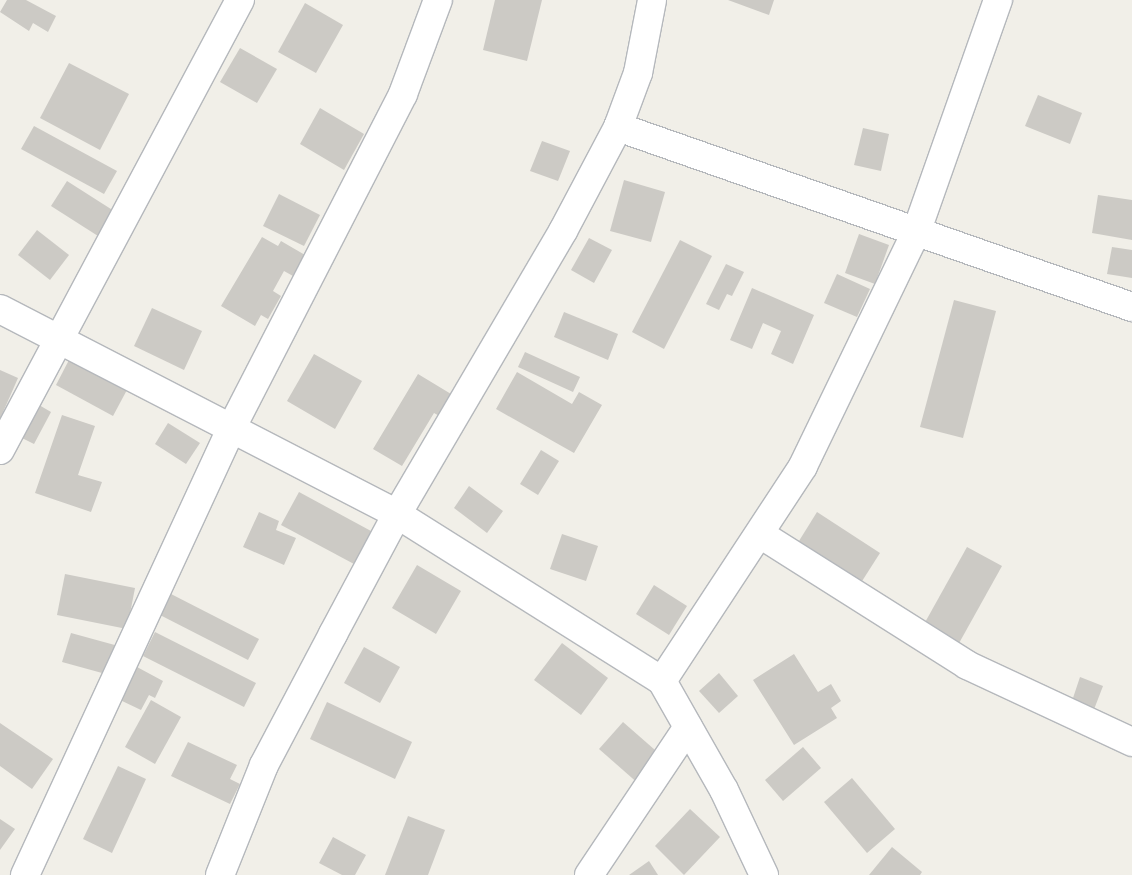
<!DOCTYPE html>
<html>
<head>
<meta charset="utf-8">
<style>
  body { margin:0 }
  #map { position:relative; width:1132px; height:875px; overflow:hidden; background:#f1efe8; font-family:"Titillium Web",sans-serif }
  div>[style] { position:absolute }
  .building>* { inset:0; background:#cccac5 }
  .roads { filter:drop-shadow(1px 0 #b5b8bc) drop-shadow(-1px 0 #b5b8bc) drop-shadow(0 1px #b5b8bc) drop-shadow(0 -1px #b5b8bc) }
  .minor>* { height:28px; margin:-14px; padding:0 14px; transform-origin:14px; border-radius:14px; background:#fff }
  span { translate:-50% -50%; white-space:nowrap; text-align:center; line-height:1.15; -webkit-text-stroke:5px #fff; paint-order:stroke }
</style>
</head>
<body>
<div id="map">
  <div class="building">
    <i style="clip-path:polygon(7px 0,26px 0,56px 16px,48px 32px,33px 23px,29px 31px,0 12px)"></i>
    <i style="clip-path:polygon(495px 0,542px 0,527px 61px,483px 50px)"></i>
    <i style="clip-path:polygon(728px 0,774px 0,769px 15px)"></i>
    <i style="clip-path:polygon(305px 3px,343px 25px,316px 73px,278px 52px)"></i>
    <i style="clip-path:polygon(240px 48px,277px 69px,257px 103px,220px 82px)"></i>
    <i style="clip-path:polygon(69px 63px,129px 94px,100px 150px,40px 118px)"></i>
    <i style="clip-path:polygon(1038px 95px,1082px 113px,1070px 144px,1025px 126px)"></i>
    <i style="clip-path:polygon(320px 108px,364px 134px,344px 170px,300px 144px)"></i>
    <i style="clip-path:polygon(34px 126px,117px 171px,104px 194px,21px 149px)"></i>
    <i style="clip-path:polygon(863px 128px,889px 134px,881px 171px,854px 165px)"></i>
    <i style="clip-path:polygon(542px 141px,570px 151px,558px 181px,530px 171px)"></i>
    <i style="clip-path:polygon(624px 180px,665px 192px,651px 242px,610px 231px)"></i>
    <i style="clip-path:polygon(67px 181px,114px 211px,98px 236px,51px 206px)"></i>
    <i style="clip-path:polygon(279px 194px,320px 215px,304px 246px,263px 226px)"></i>
    <i style="clip-path:polygon(1098px 195px,1132px 200px,1132px 240px,1092px 233px)"></i>
    <i style="clip-path:polygon(37px 230px,69px 255px,50px 280px,18px 255px)"></i>
    <i style="clip-path:polygon(859px 234px,889px 245px,875px 284px,845px 273px)"></i>
    <i style="clip-path:polygon(262px 237px,278px 246px,281px 241px,305px 255px,293px 276px,284px 271px,273px 291px,281px 296px,268px 319px,261px 315px,255px 326px,221px 306px)"></i>
    <i style="clip-path:polygon(589px 238px,612px 250px,594px 283px,571px 270px)"></i>
    <i style="clip-path:polygon(680px 240px,712px 256px,664px 349px,632px 332px)"></i>
    <i style="clip-path:polygon(1112px 247px,1132px 250px,1132px 278px,1107px 274px)"></i>
    <i style="clip-path:polygon(726px 264px,744px 272px,732px 296px,727px 294px,719px 310px,706px 304px)"></i>
    <i style="clip-path:polygon(837px 274px,870px 289px,857px 317px,824px 303px)"></i>
    <i style="clip-path:polygon(752px 288px,814px 315px,793px 364px,771px 354px,781px 331px,763px 323px,752px 349px,730px 340px)"></i>
    <i style="clip-path:polygon(954px 300px,996px 311px,963px 438px,920px 427px)"></i>
    <i style="clip-path:polygon(152px 308px,202px 331px,184px 370px,134px 346px)"></i>
    <i style="clip-path:polygon(564px 312px,618px 334px,608px 360px,554px 337px)"></i>
    <i style="clip-path:polygon(525px 352px,580px 377px,573px 392px,518px 367px)"></i>
    <i style="clip-path:polygon(314px 354px,362px 381px,335px 429px,287px 401px)"></i>
    <i style="clip-path:polygon(70px 358px,128px 388px,113px 416px,56px 385px)"></i>
    <i style="clip-path:polygon(0 370px,18px 378px,0 419px)"></i>
    <i style="clip-path:polygon(517px 372px,572px 404px,579px 392px,602px 405px,574px 453px,496px 409px)"></i>
    <i style="clip-path:polygon(418px 374px,456px 397px,443px 418px,434px 413px,402px 466px,373px 449px)"></i>
    <i style="clip-path:polygon(39px 405px,51px 412px,34px 444px,22px 438px)"></i>
    <i style="clip-path:polygon(62px 415px,95px 426px,78px 475px,102px 482px,91px 512px,35px 493px)"></i>
    <i style="clip-path:polygon(168px 423px,200px 443px,186px 464px,155px 444px)"></i>
    <i style="clip-path:polygon(541px 450px,559px 461px,538px 495px,520px 484px)"></i>
    <i style="clip-path:polygon(469px 486px,503px 511px,487px 533px,454px 508px)"></i>
    <i style="clip-path:polygon(299px 492px,371px 531px,354px 564px,281px 525px)"></i>
    <i style="clip-path:polygon(259px 512px,279px 521px,276px 530px,296px 538px,284px 565px,243px 547px)"></i>
    <i style="clip-path:polygon(817px 512px,880px 553px,857px 589px,794px 549px)"></i>
    <i style="clip-path:polygon(562px 534px,598px 546px,586px 581px,550px 569px)"></i>
    <i style="clip-path:polygon(967px 547px,1002px 566px,958px 645px,923px 626px)"></i>
    <i style="clip-path:polygon(417px 565px,461px 591px,436px 634px,392px 608px)"></i>
    <i style="clip-path:polygon(65px 574px,135px 588px,127px 629px,57px 615px)"></i>
    <i style="clip-path:polygon(654px 585px,687px 606px,669px 635px,636px 614px)"></i>
    <i style="clip-path:polygon(171px 594px,259px 639px,248px 660px,160px 615px)"></i>
    <i style="clip-path:polygon(155px 632px,256px 683px,244px 707px,143px 656px)"></i>
    <i style="clip-path:polygon(71px 633px,122px 647px,113px 676px,62px 662px)"></i>
    <i style="clip-path:polygon(562px 643px,608px 678px,581px 715px,534px 680px)"></i>
    <i style="clip-path:polygon(364px 647px,400px 667px,380px 703px,344px 683px)"></i>
    <i style="clip-path:polygon(794px 654px,818px 692px,831px 684px,841px 701px,831px 708px,837px 718px,794px 745px,753px 680px)"></i>
    <i style="clip-path:polygon(137px 667px,163px 681px,155px 698px,149px 695px,141px 710px,120px 700px)"></i>
    <i style="clip-path:polygon(719px 673px,738px 696px,719px 713px,699px 691px)"></i>
    <i style="clip-path:polygon(1080px 677px,1103px 686px,1093px 712px,1071px 704px)"></i>
    <i style="clip-path:polygon(151px 700px,181px 717px,155px 764px,125px 747px)"></i>
    <i style="clip-path:polygon(327px 702px,412px 742px,395px 779px,310px 739px)"></i>
    <i style="clip-path:polygon(623px 722px,663px 757px,640px 785px,599px 749px)"></i>
    <i style="clip-path:polygon(0 723px,53px 759px,32px 789px,0 766px)"></i>
    <i style="clip-path:polygon(188px 742px,237px 765px,230px 779px,240px 784px,230px 804px,171px 776px)"></i>
    <i style="clip-path:polygon(803px 747px,821px 768px,783px 801px,765px 780px)"></i>
    <i style="clip-path:polygon(118px 766px,146px 779px,112px 853px,83px 839px)"></i>
    <i style="clip-path:polygon(852px 778px,895px 829px,867px 853px,824px 802px)"></i>
    <i style="clip-path:polygon(690px 809px,720px 837px,684px 875px,655px 846px)"></i>
    <i style="clip-path:polygon(408px 816px,445px 830px,428px 875px,385px 875px)"></i>
    <i style="clip-path:polygon(0 819px,15px 829px,0 850px)"></i>
    <i style="clip-path:polygon(333px 837px,366px 855px,355px 875px,342px 875px,319px 863px)"></i>
    <i style="clip-path:polygon(892px 847px,922px 872px,920px 875px,869px 875px)"></i>
    <i style="clip-path:polygon(649px 861px,658px 875px,629px 875px)"></i>
  </div>
  <div class="roads">
    <div class="minor">
      <i style="left:618px;top:127px;width:545px;rotate:19.3deg"></i>
      <i style="left:0;top:309px;width:447px;rotate:27.3deg"></i>
      <i style="left:397px;top:514px;width:313px;rotate:32.2deg"></i>
      <i style="left:662px;top:681px;width:125px;rotate:60.4deg"></i>
      <i style="left:724px;top:790px;width:94px;rotate:64.8deg"></i>
      <i style="left:0;top:450px;width:510px;rotate:-61.93deg"></i>
      <i style="left:760px;top:534px;width:245px;rotate:32.3deg"></i>
      <i style="left:967px;top:665px;width:182px;rotate:25deg"></i>
      <i style="left:662px;top:681px;width:257px;rotate:-56.7deg"></i>
      <i style="left:803px;top:466px;width:262px;rotate:-64.2deg"></i>
      <i style="left:917px;top:230px;width:244px;rotate:-70.6deg"></i>
      <i style="left:25px;top:875px;width:494px;rotate:-65.2deg"></i>
      <i style="left:232px;top:427px;width:374px;rotate:-62.8deg"></i>
      <i style="left:403px;top:94px;width:100px;rotate:-69.6deg"></i>
      <i style="left:220px;top:875px;width:118px;rotate:-68.2deg"></i>
      <i style="left:264px;top:765px;width:148px;rotate:-62.2deg"></i>
      <i style="left:333px;top:634px;width:136px;rotate:-61.9deg"></i>
      <i style="left:397px;top:514px;width:328px;rotate:-59.6deg"></i>
      <i style="left:563px;top:231px;width:118px;rotate:-62.1deg"></i>
      <i style="left:618px;top:127px;width:58px;rotate:-69.7deg"></i>
      <i style="left:638px;top:73px;width:74px;rotate:-79.1deg"></i>
      <i style="left:589px;top:875px;width:178px;rotate:-56.2deg"></i>
    </div>
  </div>
</div>
</body>
</html>
